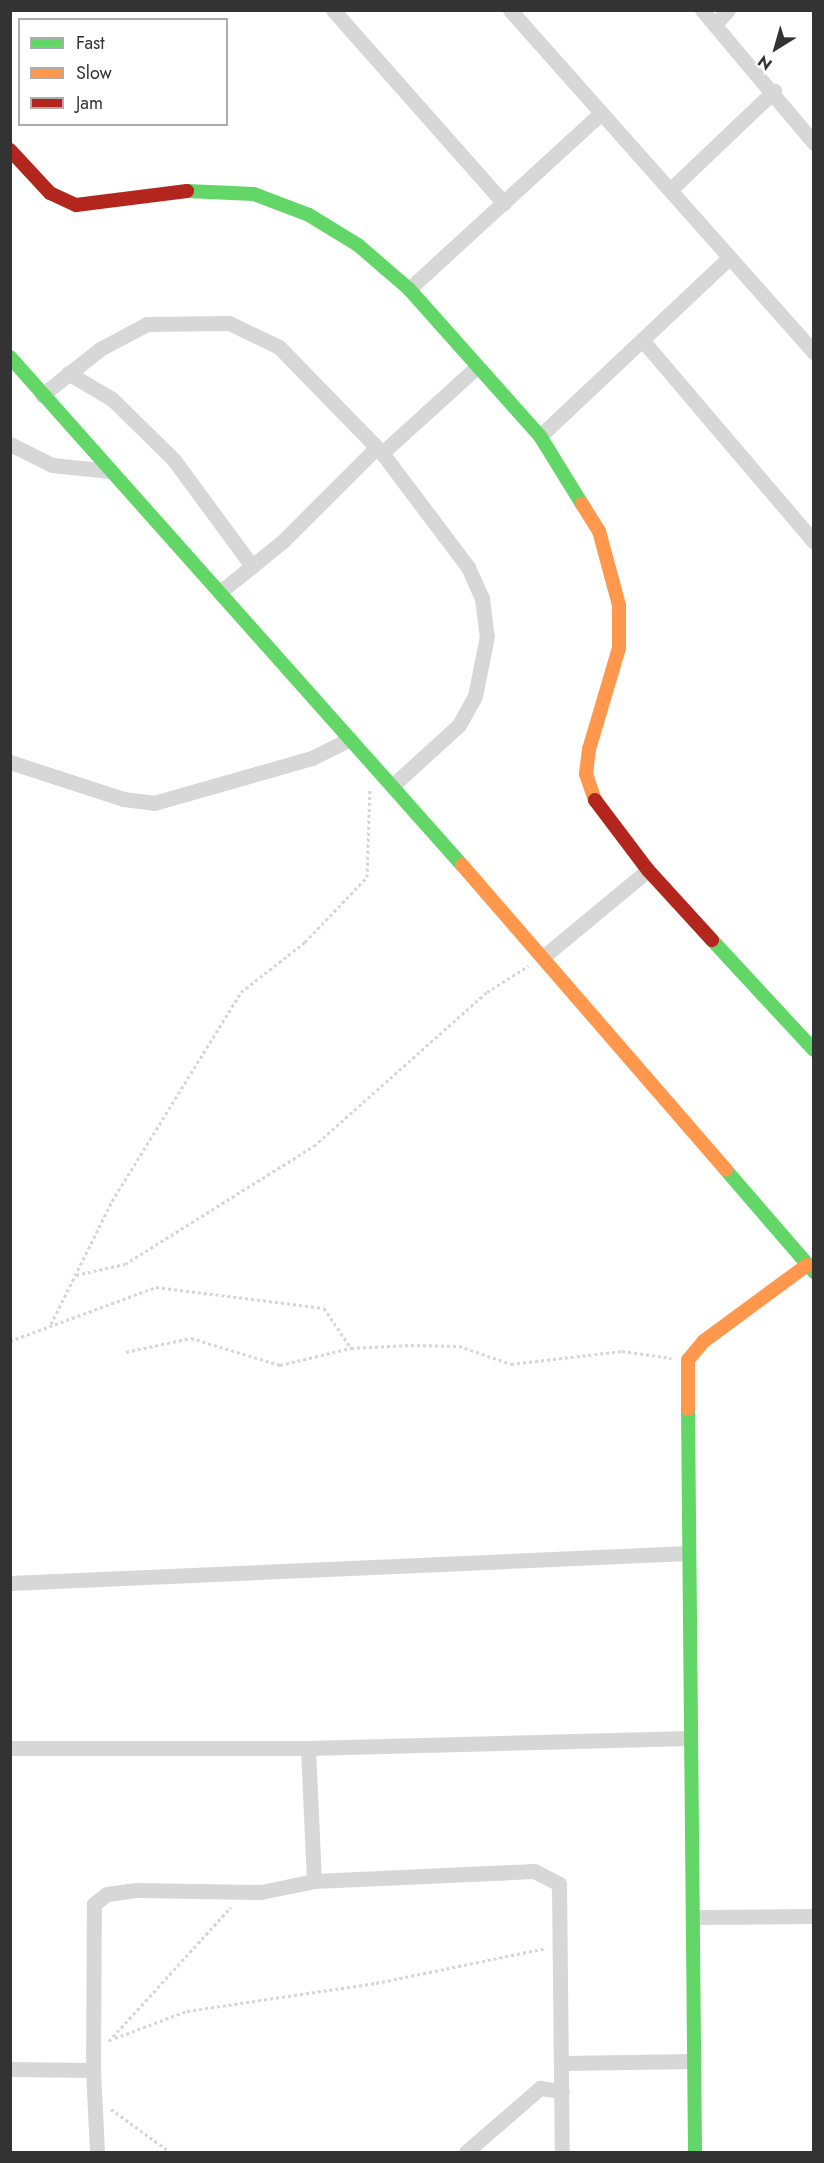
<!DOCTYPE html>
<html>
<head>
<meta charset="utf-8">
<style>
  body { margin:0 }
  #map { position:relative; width:824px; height:2163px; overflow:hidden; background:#fff; font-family:Jost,sans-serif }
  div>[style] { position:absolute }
  .path>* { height:3px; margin-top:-1.5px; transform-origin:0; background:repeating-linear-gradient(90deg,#d6d6d6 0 3px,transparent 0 6px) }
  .street>* { height:15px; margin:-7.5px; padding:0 7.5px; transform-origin:7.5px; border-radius:7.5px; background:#d7d7d7 }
  .fast>* { height:14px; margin:-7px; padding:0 7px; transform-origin:7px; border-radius:7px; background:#63d668 }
  .slow>* { height:14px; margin:-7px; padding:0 7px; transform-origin:7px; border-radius:7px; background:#ff974d }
  .jam>* { height:14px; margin:-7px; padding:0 7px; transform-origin:7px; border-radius:7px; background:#b3261e }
  span { translate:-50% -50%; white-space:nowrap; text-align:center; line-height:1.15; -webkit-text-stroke:6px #fff; paint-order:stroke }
  .frame { position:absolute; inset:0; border:12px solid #333; pointer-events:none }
  .legend { position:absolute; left:18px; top:18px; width:210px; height:108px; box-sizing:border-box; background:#fff; border:2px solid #adadad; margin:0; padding:8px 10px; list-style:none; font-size:18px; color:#333 }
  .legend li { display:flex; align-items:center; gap:12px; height:30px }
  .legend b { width:30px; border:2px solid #adadad }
  .north { position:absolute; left:746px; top:18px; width:60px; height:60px; -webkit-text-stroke:4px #fff; paint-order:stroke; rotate:217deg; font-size:16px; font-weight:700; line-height:24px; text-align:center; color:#333 }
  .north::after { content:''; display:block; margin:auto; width:21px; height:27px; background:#333; clip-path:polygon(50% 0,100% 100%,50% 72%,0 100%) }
</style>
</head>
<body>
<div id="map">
  <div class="path">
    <i style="left:76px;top:1275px;width:50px;rotate:-12.7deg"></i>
    <i style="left:125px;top:1264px;width:223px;rotate:-32deg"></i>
    <i style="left:314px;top:1146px;width:232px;rotate:-41.7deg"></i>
    <i style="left:487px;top:992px;width:49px;rotate:-32.4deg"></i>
    <i style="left:51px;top:1324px;width:137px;rotate:-63.6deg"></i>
    <i style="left:112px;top:1201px;width:246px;rotate:-58.3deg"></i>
    <i style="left:241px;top:992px;width:81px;rotate:-38deg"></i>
    <i style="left:305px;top:942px;width:90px;rotate:-46.4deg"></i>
    <i style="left:367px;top:877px;width:89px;rotate:-88.1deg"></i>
    <i style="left:10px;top:1341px;width:156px;rotate:-20.3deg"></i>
    <i style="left:156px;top:1287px;width:169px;rotate:7.1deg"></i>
    <i style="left:324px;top:1308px;width:48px;rotate:56deg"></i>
    <i style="left:126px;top:1352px;width:66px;rotate:-12.2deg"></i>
    <i style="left:191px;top:1338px;width:93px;rotate:16.9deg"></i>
    <i style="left:280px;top:1365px;width:73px;rotate:-13.5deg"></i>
    <i style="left:351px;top:1348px;width:60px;rotate:-2.9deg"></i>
    <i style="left:411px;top:1345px;width:48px;rotate:1.2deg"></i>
    <i style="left:459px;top:1346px;width:55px;rotate:19.1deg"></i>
    <i style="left:511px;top:1364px;width:112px;rotate:-6.7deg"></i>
    <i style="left:622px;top:1351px;width:50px;rotate:8deg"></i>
    <i style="left:115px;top:2038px;width:77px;rotate:-20.6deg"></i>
    <i style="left:187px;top:2011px;width:191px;rotate:-8.4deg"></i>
    <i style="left:376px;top:1983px;width:174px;rotate:-11.6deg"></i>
    <i style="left:109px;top:2041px;width:181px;rotate:-47.7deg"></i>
    <i style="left:111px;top:2109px;width:73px;rotate:36.1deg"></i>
  </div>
  <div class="street">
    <i style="left:333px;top:10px;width:258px;rotate:48.5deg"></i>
    <i style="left:510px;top:10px;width:458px;rotate:48.4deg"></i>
    <i style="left:702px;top:10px;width:174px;rotate:49.9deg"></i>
    <i style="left:715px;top:24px;width:19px;rotate:-47deg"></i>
    <i style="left:670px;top:190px;width:144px;rotate:-43.6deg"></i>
    <i style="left:409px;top:289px;width:260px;rotate:-42.5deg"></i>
    <i style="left:643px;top:341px;width:264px;rotate:49.6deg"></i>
    <i style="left:68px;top:373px;width:51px;rotate:30.6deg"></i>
    <i style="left:112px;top:399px;width:87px;rotate:44.5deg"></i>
    <i style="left:174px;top:460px;width:132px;rotate:53.7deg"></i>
    <i style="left:42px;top:395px;width:74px;rotate:-38.4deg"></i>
    <i style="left:100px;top:349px;width:53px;rotate:-28deg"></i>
    <i style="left:147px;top:324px;width:82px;rotate:-0.7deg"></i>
    <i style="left:229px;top:323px;width:55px;rotate:25.6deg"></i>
    <i style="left:279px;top:347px;width:148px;rotate:45.8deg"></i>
    <i style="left:382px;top:453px;width:143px;rotate:53deg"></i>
    <i style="left:468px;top:567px;width:34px;rotate:66deg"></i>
    <i style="left:482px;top:598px;width:38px;rotate:83deg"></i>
    <i style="left:487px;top:636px;width:61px;rotate:101.3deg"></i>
    <i style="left:475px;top:696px;width:33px;rotate:119deg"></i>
    <i style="left:459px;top:725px;width:89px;rotate:137.7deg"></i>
    <i style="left:540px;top:436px;width:258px;rotate:-43.3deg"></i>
    <i style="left:10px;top:444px;width:47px;rotate:26.6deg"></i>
    <i style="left:52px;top:465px;width:58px;rotate:5.9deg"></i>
    <i style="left:382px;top:453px;width:128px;rotate:-42.2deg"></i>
    <i style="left:220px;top:592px;width:80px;rotate:-38.9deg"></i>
    <i style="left:282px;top:542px;width:133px;rotate:-45deg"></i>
    <i style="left:10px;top:762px;width:119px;rotate:18.1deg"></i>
    <i style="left:123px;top:799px;width:31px;rotate:7deg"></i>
    <i style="left:154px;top:803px;width:164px;rotate:-15.9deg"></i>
    <i style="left:312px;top:758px;width:42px;rotate:-26.6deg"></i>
    <i style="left:543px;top:957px;width:136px;rotate:-39.6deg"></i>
    <i style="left:10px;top:1583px;width:679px;rotate:-2.53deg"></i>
    <i style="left:10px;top:1748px;width:298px"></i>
    <i style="left:308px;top:1748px;width:382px;rotate:-1.5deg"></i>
    <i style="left:314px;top:1881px;width:220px;rotate:-2.6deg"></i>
    <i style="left:534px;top:1871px;width:28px;rotate:27deg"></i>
    <i style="left:559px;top:1884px;width:268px;rotate:89.4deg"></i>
    <i style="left:695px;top:1917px;width:119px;rotate:-0.5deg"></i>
    <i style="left:563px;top:2063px;width:130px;rotate:-0.9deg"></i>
    <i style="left:10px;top:2069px;width:83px;rotate:0.7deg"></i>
    <i style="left:93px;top:2070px;width:82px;rotate:87.2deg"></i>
    <i style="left:93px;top:2070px;width:166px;rotate:-89.7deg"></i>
    <i style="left:94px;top:1904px;width:16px;rotate:-38deg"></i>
    <i style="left:107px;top:1894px;width:29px;rotate:-8deg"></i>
    <i style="left:136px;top:1890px;width:125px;rotate:0.9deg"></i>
    <i style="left:261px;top:1892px;width:54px;rotate:-11.7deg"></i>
    <i style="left:314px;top:1881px;width:133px;rotate:-92.6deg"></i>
    <i style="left:466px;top:2152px;width:98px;rotate:-40.9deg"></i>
    <i style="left:540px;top:2088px;width:22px;rotate:8deg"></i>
  </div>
  <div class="fast">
    <i style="left:187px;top:191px;width:67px;rotate:2.6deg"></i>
    <i style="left:254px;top:194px;width:59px;rotate:20.9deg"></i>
    <i style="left:309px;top:215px;width:57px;rotate:31.5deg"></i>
    <i style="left:358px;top:245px;width:67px;rotate:40.8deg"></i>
    <i style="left:409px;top:289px;width:197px;rotate:48.3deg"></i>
    <i style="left:540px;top:436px;width:80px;rotate:58.3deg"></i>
    <i style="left:10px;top:357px;width:680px;rotate:48.34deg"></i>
    <i style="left:712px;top:940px;width:150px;rotate:47.2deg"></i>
    <i style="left:726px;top:1170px;width:135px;rotate:49.2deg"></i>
    <i style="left:688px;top:1409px;width:743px;rotate:89.46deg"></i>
  </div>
  <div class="slow">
    <i style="left:582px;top:504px;width:32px;rotate:58deg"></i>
    <i style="left:599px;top:531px;width:77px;rotate:74.9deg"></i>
    <i style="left:619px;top:605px;width:43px;rotate:90deg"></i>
    <i style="left:619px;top:648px;width:105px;rotate:106.5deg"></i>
    <i style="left:589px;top:749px;width:25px;rotate:97deg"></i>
    <i style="left:586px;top:774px;width:28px;rotate:71deg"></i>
    <i style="left:462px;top:865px;width:403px;rotate:49.1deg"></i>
    <i style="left:688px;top:1409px;width:49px;rotate:-90deg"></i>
    <i style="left:688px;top:1360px;width:25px;rotate:-50deg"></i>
    <i style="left:704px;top:1341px;width:128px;rotate:-36.4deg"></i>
  </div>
  <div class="jam">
    <i style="left:10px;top:150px;width:59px;rotate:47.1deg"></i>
    <i style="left:50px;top:193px;width:29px;rotate:25deg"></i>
    <i style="left:76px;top:205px;width:112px;rotate:-7.2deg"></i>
    <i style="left:595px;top:800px;width:88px;rotate:52.9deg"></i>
    <i style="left:648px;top:870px;width:95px;rotate:47.6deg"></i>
  </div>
  <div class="frame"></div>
  <ul class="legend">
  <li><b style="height:8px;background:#63d668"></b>Fast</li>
  <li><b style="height:8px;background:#ff974d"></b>Slow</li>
  <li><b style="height:8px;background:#b3261e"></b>Jam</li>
  </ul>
  <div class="north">N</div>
</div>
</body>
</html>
